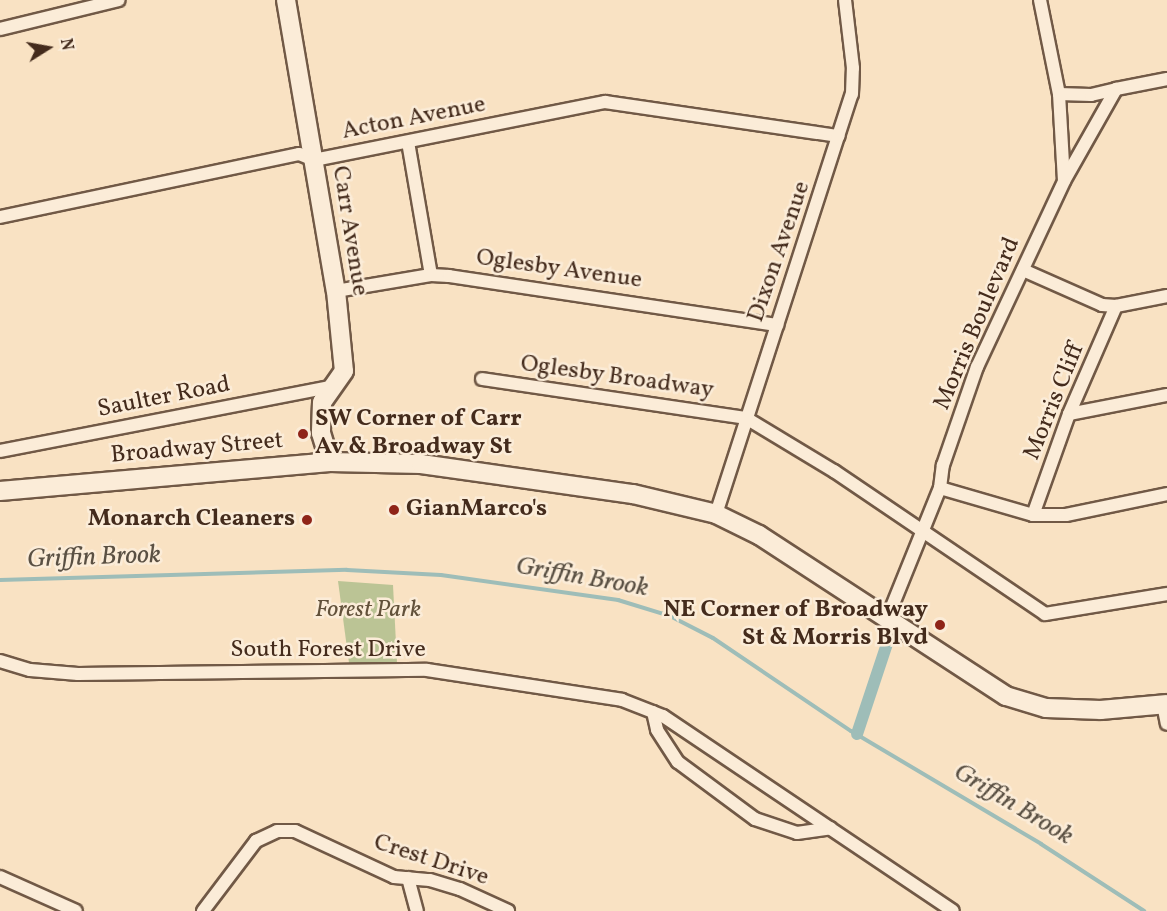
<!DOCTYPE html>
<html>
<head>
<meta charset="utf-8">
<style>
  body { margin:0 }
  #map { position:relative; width:1167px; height:911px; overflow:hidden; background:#f9e2c3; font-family:Vollkorn,serif }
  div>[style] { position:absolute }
  .green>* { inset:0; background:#bbc495 }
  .stream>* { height:4px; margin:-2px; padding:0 2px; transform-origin:2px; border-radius:2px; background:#9ebdb8 }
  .canal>* { height:12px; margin:-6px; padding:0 6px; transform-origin:6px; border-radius:6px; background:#9ebdb8 }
  .roads { filter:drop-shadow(2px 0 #715946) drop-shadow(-2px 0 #715946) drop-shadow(0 2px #715946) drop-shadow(0 -2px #715946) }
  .street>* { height:12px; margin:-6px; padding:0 6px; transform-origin:6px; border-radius:6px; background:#fbecd8 }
  .secondary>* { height:18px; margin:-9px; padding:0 9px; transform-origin:9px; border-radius:9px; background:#fbecd8 }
  .dots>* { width:16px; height:16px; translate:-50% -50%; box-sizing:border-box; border:3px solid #fbecd8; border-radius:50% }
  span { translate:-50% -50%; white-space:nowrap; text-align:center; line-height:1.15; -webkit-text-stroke:5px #fbecd8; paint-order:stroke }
  .street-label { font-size:24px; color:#442b1c }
  .poi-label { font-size:24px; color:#442b1c; font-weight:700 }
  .left { translate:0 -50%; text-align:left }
  .right { translate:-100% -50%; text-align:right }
  .park-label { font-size:24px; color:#62513a; font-style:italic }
  .water-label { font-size:26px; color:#5a5043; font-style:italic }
  .north { position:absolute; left:18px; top:18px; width:60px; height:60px; -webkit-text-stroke:4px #fbecd8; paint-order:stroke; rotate:79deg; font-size:16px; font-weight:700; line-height:24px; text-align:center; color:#442b1c }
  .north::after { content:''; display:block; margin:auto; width:21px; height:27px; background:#442b1c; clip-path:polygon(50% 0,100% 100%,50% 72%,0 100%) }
</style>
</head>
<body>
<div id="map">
  <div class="green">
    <i style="clip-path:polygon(338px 581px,393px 585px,397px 663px,349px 663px)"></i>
  </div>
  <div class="stream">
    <i style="left:0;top:580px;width:347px;rotate:-1.7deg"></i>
    <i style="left:347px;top:570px;width:94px;rotate:3deg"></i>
    <i style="left:441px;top:575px;width:179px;rotate:8deg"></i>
    <i style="left:618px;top:600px;width:54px;rotate:17.1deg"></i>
    <i style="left:670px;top:616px;width:48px;rotate:27.1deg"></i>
    <i style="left:713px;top:638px;width:166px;rotate:34deg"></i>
    <i style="left:851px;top:731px;width:221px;rotate:30.7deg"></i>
    <i style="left:1041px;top:844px;width:123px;rotate:33deg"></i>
  </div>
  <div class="canal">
    <i style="left:857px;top:734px;width:101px;rotate:-71.6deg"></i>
  </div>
  <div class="roads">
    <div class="street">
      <i style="left:1040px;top:0;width:96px;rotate:78.6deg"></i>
      <i style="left:1059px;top:94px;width:86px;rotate:86.7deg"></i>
      <i style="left:0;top:29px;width:122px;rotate:-13.7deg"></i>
      <i style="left:1059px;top:94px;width:32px;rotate:2deg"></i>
      <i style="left:1091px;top:95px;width:26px;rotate:-13deg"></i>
      <i style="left:408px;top:142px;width:135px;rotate:80.2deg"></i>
      <i style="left:0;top:217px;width:306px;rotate:-11.9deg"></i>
      <i style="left:299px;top:154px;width:16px;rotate:22deg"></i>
      <i style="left:314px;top:160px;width:297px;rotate:-11.3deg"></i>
      <i style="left:605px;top:102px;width:236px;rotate:8.3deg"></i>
      <i style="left:1023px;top:270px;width:86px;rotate:23.9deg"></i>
      <i style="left:1102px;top:305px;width:14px;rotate:4deg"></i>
      <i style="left:1116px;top:306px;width:52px;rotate:-11.1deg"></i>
      <i style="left:336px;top:291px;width:96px;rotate:-9.6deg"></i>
      <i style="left:431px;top:275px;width:18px;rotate:3deg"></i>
      <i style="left:449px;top:276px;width:332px;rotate:8.5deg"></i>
      <i style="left:482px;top:379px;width:267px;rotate:8.4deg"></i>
      <i style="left:746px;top:418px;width:103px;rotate:31.1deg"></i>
      <i style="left:834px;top:471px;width:255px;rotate:34.1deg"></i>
      <i style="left:1045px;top:614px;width:124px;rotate:-9.3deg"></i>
      <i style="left:1069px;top:414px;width:100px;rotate:-11deg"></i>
      <i style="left:0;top:451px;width:341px;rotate:-11deg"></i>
      <i style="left:940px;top:488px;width:97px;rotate:16.2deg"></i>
      <i style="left:1033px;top:515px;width:33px"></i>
      <i style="left:1066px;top:515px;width:103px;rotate:-11.7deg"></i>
      <i style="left:716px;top:514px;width:441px;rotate:-72.1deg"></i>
      <i style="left:852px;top:94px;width:26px;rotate:-88deg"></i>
      <i style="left:853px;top:68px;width:68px;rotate:-96.7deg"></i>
      <i style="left:1033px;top:515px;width:107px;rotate:-70.4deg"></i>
      <i style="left:1069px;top:414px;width:118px;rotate:-66.5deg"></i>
      <i style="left:887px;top:619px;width:141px;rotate:-68deg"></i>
      <i style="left:940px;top:488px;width:23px;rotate:-83deg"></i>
      <i style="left:943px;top:465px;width:104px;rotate:-70.9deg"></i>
      <i style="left:977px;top:367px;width:205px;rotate:-64.9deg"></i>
      <i style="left:1064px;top:181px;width:106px;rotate:-60.5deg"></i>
      <i style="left:1116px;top:89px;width:52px;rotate:-11.1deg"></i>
      <i style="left:0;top:661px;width:31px;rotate:17deg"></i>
      <i style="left:30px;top:670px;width:48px;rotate:4.8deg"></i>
      <i style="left:78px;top:674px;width:349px;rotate:-0.7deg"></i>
      <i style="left:427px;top:670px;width:197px;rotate:8.7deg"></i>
      <i style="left:622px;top:700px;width:44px;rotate:21.3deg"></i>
      <i style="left:663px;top:716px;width:349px;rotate:33.9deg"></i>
      <i style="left:1163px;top:704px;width:20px;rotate:79deg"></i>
      <i style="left:653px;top:712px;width:18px;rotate:77deg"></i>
      <i style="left:657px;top:730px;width:38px;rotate:57deg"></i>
      <i style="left:678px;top:762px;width:96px;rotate:36.5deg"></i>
      <i style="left:755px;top:819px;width:44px;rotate:18.4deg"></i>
      <i style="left:797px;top:833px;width:34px;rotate:-8deg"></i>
      <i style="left:0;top:877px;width:83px;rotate:24.1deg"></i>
      <i style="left:408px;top:878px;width:34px;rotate:75deg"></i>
      <i style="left:203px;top:911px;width:88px;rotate:-52.9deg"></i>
      <i style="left:256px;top:841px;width:23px;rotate:-25deg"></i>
      <i style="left:277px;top:831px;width:18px"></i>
      <i style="left:295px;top:831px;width:109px;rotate:24.9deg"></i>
      <i style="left:394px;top:877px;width:36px;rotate:5deg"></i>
      <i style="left:430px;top:880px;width:31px;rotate:17deg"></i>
      <i style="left:460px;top:889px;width:53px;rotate:24.6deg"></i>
    </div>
    <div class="secondary">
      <i style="left:286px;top:0;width:295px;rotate:80.3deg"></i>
      <i style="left:336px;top:291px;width:80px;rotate:84.3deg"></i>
      <i style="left:344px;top:371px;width:38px;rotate:125deg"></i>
      <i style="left:322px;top:402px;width:31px;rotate:92deg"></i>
      <i style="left:321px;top:433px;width:30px;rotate:73deg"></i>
      <i style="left:0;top:491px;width:331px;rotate:-5deg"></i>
      <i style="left:330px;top:462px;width:91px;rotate:1.3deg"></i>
      <i style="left:421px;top:464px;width:214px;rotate:8.1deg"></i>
      <i style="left:633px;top:494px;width:85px;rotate:13.5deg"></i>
      <i style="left:716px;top:514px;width:48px;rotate:26deg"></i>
      <i style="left:759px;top:535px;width:295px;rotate:33.1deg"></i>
      <i style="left:1006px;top:696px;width:42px;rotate:16.7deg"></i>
      <i style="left:1046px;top:708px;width:55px;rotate:2.1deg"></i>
      <i style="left:1101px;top:710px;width:66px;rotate:-5.2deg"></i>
    </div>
  </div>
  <div class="dots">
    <i style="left:303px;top:434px;background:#8f2418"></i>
    <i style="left:394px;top:510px;background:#8f2418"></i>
    <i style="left:307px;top:520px;background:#8f2418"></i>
    <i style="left:940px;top:625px;background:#8f2418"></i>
  </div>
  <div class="street-label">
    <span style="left:414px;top:119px;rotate:-11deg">Acton Avenue</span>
    <span style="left:349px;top:231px;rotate:81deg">Carr Avenue</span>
    <span style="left:780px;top:252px;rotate:-71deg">Dixon Avenue</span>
    <span style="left:559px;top:270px;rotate:8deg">Oglesby Avenue</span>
    <span style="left:978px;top:324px;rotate:-67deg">Morris Boulevard</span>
    <span style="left:617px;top:378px;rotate:8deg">Oglesby Broadway</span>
    <span style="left:164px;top:398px;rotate:-11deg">Saulter Road</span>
    <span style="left:1055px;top:402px;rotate:-68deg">Morris Cliff</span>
    <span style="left:197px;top:449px;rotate:-5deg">Broadway Street</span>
    <span style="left:328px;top:651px">South Forest Drive</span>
    <span style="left:431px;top:861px;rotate:18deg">Crest Drive</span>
  </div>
  <div class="poi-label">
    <span class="left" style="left:315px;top:434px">SW Corner of Carr<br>Av &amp; Broadway St</span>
    <span class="left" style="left:406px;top:510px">GianMarco's</span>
    <span class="right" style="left:295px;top:520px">Monarch Cleaners</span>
    <span class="right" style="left:928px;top:625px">NE Corner of Broadway<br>St &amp; Morris Blvd</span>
  </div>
  <div class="park-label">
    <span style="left:368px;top:611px">Forest Park</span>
  </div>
  <div class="water-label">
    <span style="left:94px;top:558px;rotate:-2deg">Griffin Brook</span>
    <span style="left:582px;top:578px;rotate:10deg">Griffin Brook</span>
    <span style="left:1013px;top:805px;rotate:31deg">Griffin Brook</span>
  </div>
  <div class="north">N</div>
</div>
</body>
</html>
